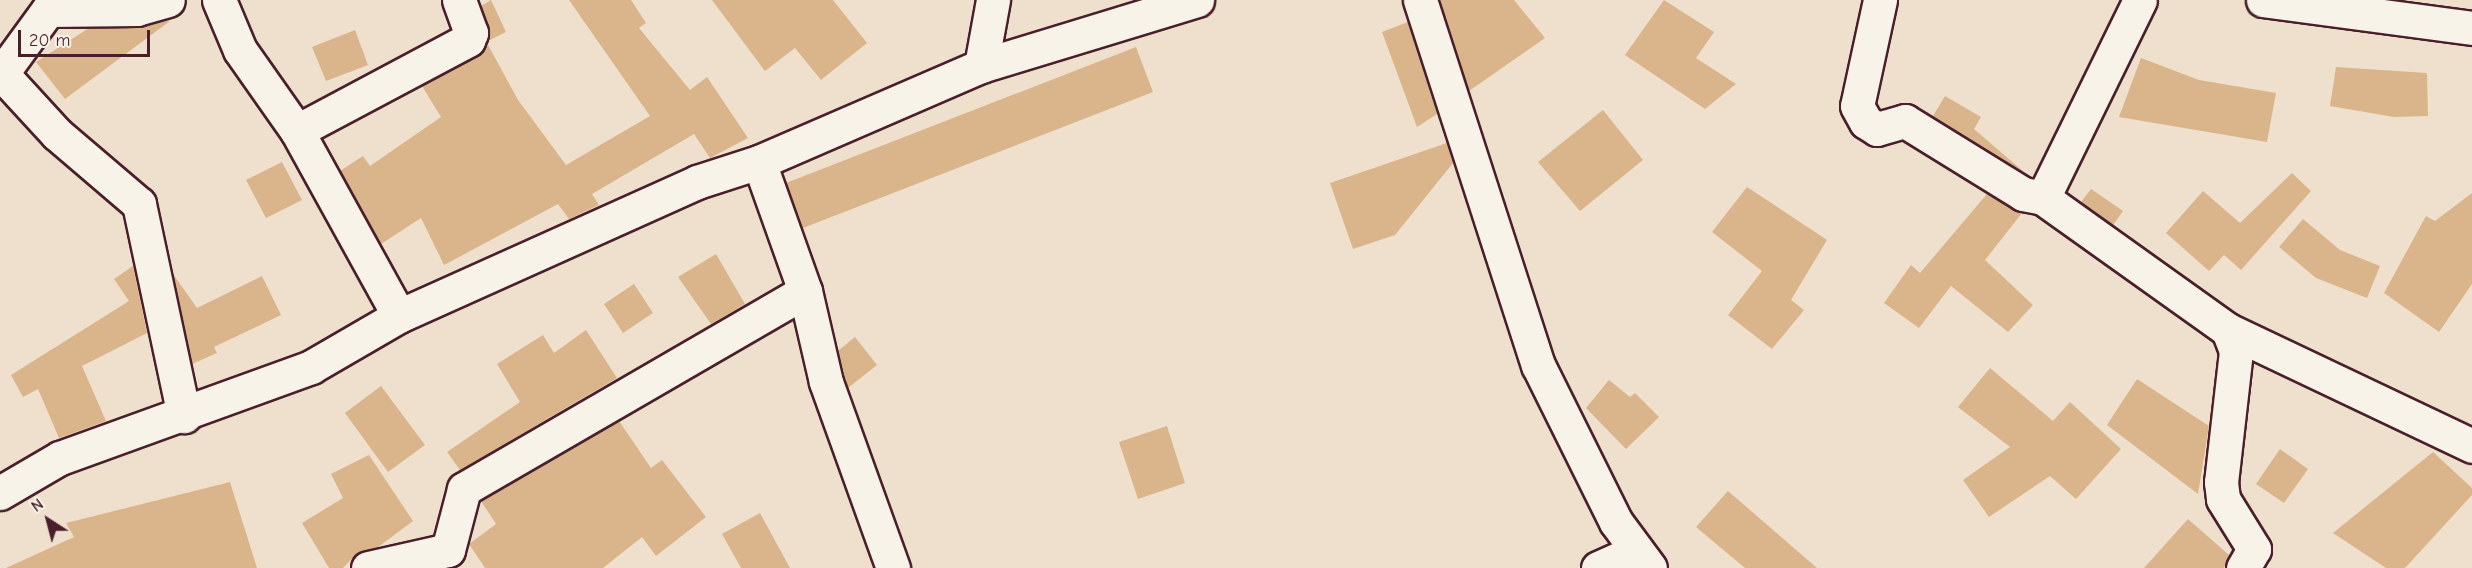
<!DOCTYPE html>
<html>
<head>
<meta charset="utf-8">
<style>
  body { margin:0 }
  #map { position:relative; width:2472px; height:568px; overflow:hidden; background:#eee0cc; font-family:"Comic Neue",sans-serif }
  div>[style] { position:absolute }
  .building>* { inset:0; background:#dab58b }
  .roads { filter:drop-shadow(2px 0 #4a1f2b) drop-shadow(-2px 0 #4a1f2b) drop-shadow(0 2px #4a1f2b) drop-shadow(0 -2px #4a1f2b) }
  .minor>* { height:33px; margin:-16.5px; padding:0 16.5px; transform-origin:16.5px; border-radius:16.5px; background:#f7f3e8 }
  span { translate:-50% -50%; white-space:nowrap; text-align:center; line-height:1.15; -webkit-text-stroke:4.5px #f7f3e8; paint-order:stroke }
  .north { position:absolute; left:18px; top:490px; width:60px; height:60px; -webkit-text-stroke:4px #f7f3e8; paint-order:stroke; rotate:324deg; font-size:16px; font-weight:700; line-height:24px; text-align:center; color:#4a1f2b }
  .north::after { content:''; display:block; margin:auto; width:21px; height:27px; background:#4a1f2b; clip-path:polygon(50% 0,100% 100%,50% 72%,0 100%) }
  .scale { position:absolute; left:18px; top:30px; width:132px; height:27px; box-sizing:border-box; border:3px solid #4a1f2b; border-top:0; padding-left:8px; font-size:18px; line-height:21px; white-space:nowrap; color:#4a1f2b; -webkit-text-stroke:4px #f7f3e8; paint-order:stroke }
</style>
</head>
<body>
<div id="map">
  <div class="building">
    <i style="clip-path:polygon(491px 0,506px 32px,488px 41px,481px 6px)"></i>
    <i style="clip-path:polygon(569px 0,631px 0,646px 23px,639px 28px,690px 90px,707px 77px,748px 138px,710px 158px,694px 134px,592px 194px,599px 205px,569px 219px,558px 204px,444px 265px,421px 218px,381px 244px,340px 171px,363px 156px,370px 166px,441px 117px,422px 86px,477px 57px,487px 43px,518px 100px,566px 165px,650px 116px)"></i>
    <i style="clip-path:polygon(712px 0,833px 0,867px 43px,821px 80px,795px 48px,765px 71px)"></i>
    <i style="clip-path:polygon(1440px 0,1514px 0,1545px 38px,1469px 91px)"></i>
    <i style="clip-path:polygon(1664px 0,1714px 32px,1696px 58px,1736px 84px,1705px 109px,1625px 55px)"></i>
    <i style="clip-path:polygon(170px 21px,65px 99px,36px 62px,89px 28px)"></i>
    <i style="clip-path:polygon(1408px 22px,1437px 114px,1417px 127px,1382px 32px)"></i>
    <i style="clip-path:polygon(355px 30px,368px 65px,326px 81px,312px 47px)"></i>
    <i style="clip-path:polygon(1136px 47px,1153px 92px,803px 228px,786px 183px)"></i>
    <i style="clip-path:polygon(2141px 58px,2199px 80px,2276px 93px,2267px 142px,2119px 117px)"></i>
    <i style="clip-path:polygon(2336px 67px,2427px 73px,2428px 116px,2394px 117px,2330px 106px)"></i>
    <i style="clip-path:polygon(1945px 96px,1981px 117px,1974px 129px,2024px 172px,1933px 116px)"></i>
    <i style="clip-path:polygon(1603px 110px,1643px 160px,1580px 211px,1538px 162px)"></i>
    <i style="clip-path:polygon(1447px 143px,1453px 163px,1395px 235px,1353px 249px,1330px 183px)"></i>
    <i style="clip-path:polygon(282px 162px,302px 200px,266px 218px,246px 180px)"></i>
    <i style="clip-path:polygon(2292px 173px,2311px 191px,2241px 270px,2224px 255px,2209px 271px,2166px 233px,2203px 191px,2240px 223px)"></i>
    <i style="clip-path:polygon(1747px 187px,1827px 240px,1791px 300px,1804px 310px,1772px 349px,1728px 315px,1762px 271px,1712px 232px)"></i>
    <i style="clip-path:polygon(2091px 189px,2123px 211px,2113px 225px,2081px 202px)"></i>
    <i style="clip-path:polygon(2472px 193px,2472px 284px,2439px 332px,2384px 293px,2426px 216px,2435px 221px)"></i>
    <i style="clip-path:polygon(1987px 194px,2022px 213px,1985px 260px,2033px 305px,2008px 332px,1951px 286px,1919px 328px,1884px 303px,1911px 265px,1920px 273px)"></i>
    <i style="clip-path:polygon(2303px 219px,2340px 250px,2380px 266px,2367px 298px,2316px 278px,2279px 247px)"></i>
    <i style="clip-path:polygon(716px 254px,745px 304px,711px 324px,678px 277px)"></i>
    <i style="clip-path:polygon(133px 266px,147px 333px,82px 366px,106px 421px,59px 438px,38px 389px,23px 397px,11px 375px,129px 301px,114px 279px)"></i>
    <i style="clip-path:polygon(173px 274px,197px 308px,262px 276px,281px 315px,214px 347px,217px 353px,192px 364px)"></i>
    <i style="clip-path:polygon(634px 284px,653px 313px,623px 333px,604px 304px)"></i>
    <i style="clip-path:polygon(586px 330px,617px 378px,460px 470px,447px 452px,520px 402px,497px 364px,543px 335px,554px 353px)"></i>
    <i style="clip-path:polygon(855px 337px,877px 365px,848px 388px,838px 351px)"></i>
    <i style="clip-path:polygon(1990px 368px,2053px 421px,2070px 402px,2121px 449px,2076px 499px,2050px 476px,1989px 517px,1963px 480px,2010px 447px,1958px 407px)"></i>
    <i style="clip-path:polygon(2137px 379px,2209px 426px,2198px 494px,2107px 425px)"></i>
    <i style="clip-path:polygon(1609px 380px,1630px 397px,1635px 393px,1659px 417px,1626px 449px,1586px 408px)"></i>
    <i style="clip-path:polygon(381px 386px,425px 445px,388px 472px,345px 413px)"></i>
    <i style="clip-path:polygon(619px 421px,651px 468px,662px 460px,706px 517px,656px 556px,642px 537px,603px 568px,485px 568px,469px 544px,496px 524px,481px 501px)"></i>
    <i style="clip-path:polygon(1167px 426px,1185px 483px,1138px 499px,1119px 442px)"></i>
    <i style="clip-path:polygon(2280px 449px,2308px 469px,2284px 503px,2256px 484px)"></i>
    <i style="clip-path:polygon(2433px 452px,2472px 488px,2472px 495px,2405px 568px,2386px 568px,2333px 533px)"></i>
    <i style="clip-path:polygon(369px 455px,413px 521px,378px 547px,356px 554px,343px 568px,329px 568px,302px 523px,343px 498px,331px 474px)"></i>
    <i style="clip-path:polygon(230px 482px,257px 568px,6px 568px,74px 537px,66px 523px)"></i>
    <i style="clip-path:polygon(1728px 491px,1817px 568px,1745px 568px,1696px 527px)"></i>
    <i style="clip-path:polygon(760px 513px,790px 568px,741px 568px,722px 534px)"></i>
    <i style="clip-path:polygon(2188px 519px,2229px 555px,2224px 568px,2144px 568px)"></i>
  </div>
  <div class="roads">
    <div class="minor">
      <i style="left:219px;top:0;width:54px;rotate:67.2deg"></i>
      <i style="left:240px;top:50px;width:99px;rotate:54.9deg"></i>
      <i style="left:297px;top:131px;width:211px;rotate:61.1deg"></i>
      <i style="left:1420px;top:0;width:384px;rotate:72.1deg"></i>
      <i style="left:1538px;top:365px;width:175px;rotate:63.6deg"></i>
      <i style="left:1616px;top:522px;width:57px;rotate:53.5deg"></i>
      <i style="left:1880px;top:0;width:108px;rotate:102.2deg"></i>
      <i style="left:1857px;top:106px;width:18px;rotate:61deg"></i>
      <i style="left:1866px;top:122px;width:13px;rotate:32deg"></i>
      <i style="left:1877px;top:129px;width:29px;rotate:-16deg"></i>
      <i style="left:1905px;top:121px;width:139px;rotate:31.7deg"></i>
      <i style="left:2023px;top:194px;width:20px;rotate:11deg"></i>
      <i style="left:2043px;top:198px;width:227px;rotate:35.5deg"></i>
      <i style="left:2228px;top:330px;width:22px;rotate:69deg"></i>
      <i style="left:2236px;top:351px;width:132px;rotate:96.5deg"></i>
      <i style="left:2221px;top:482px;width:17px;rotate:83deg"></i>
      <i style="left:2223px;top:499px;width:59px;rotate:58.2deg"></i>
      <i style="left:2254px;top:549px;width:22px;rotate:120deg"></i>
      <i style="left:2263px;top:0;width:211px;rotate:7.6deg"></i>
      <i style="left:981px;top:66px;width:67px;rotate:-79.7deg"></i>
      <i style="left:0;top:72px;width:84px;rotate:47.4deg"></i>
      <i style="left:57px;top:134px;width:108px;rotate:40.5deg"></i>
      <i style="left:139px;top:204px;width:217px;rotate:78deg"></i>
      <i style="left:2px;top:73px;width:78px;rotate:-53.9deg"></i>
      <i style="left:48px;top:10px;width:89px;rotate:-0.6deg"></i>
      <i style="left:137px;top:9px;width:32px;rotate:-16deg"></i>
      <i style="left:297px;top:131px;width:194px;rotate:-28deg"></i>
      <i style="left:468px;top:40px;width:8px;rotate:-67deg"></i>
      <i style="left:471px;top:33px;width:35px;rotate:-110deg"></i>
      <i style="left:759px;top:162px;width:137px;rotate:70.4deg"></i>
      <i style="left:805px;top:291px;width:93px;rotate:77deg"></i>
      <i style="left:826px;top:382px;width:198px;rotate:70.2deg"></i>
      <i style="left:2043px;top:198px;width:220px;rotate:-63.9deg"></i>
      <i style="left:2228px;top:330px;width:270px;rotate:25.4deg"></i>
      <i style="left:0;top:493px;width:69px;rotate:-30.3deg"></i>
      <i style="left:60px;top:458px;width:267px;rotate:-19.9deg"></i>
      <i style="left:311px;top:367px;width:102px;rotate:-30.1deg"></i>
      <i style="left:399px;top:316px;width:327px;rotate:-24.2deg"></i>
      <i style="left:697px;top:182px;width:65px;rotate:-17.9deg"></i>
      <i style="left:759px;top:162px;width:242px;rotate:-23.4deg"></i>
      <i style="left:981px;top:66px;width:226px;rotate:-17deg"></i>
      <i style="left:368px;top:568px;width:82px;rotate:-12.7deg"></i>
      <i style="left:448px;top:550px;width:63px;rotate:-75.3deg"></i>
      <i style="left:464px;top:489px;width:394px;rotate:-30.1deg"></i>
      <i style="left:1598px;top:568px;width:39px;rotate:-24deg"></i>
    </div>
  </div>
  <div class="north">N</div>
  <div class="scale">20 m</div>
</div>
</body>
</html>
